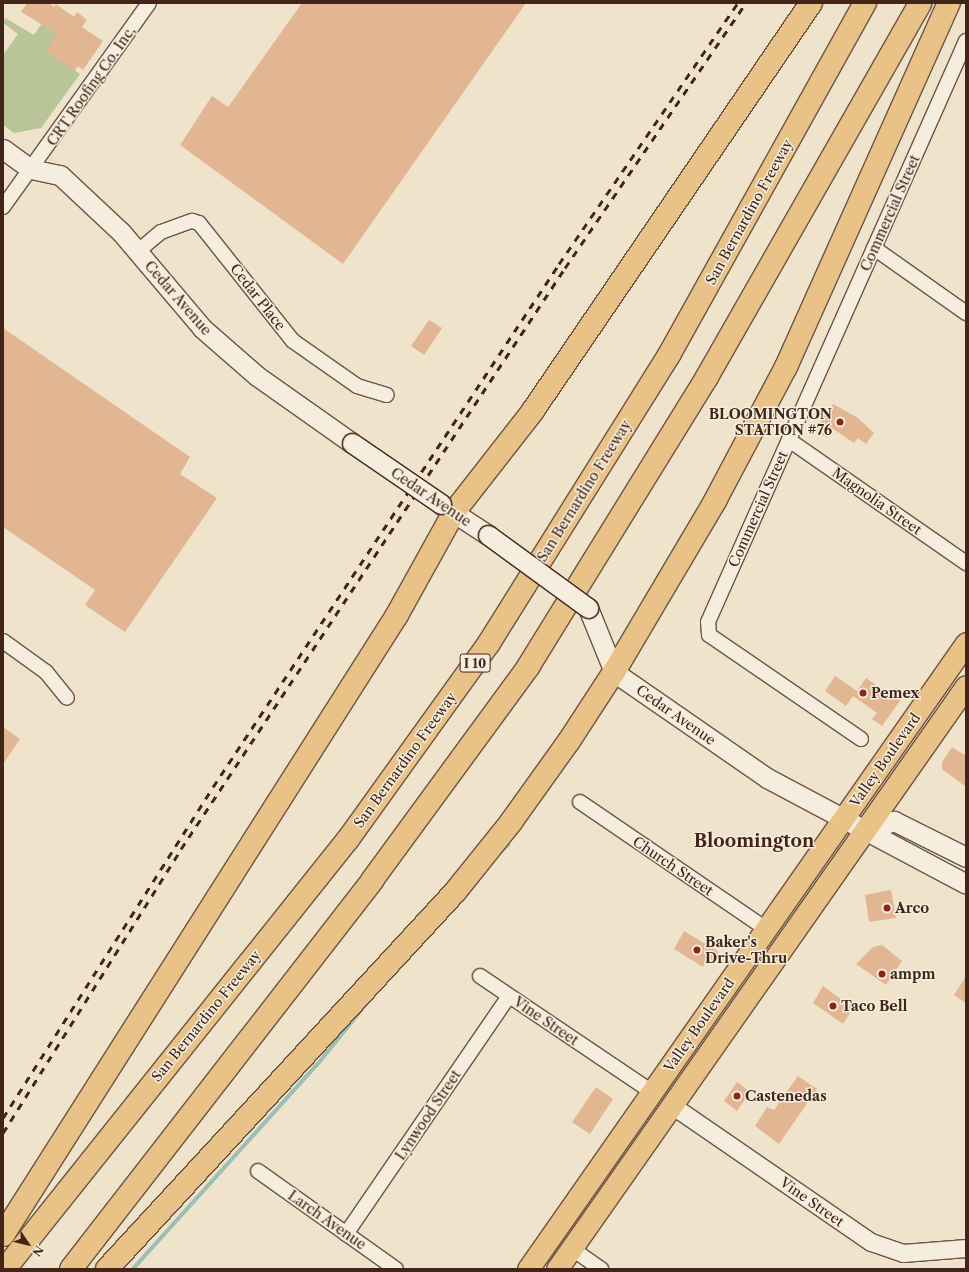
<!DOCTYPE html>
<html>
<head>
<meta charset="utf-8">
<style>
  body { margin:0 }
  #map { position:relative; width:969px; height:1272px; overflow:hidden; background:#efe4cb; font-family:"Libre Caslon Text",serif }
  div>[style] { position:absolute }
  .green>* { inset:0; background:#b9c498 }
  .stream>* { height:3.5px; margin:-1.75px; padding:0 1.75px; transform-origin:1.75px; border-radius:1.75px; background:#9bbfb1 }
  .building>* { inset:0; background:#e2b692 }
  .roads { filter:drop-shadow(1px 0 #6e5445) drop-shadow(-1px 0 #6e5445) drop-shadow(0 1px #6e5445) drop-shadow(0 -1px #6e5445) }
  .minor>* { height:14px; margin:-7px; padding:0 7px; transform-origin:7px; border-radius:7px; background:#f5eddd }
  .tertiary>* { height:17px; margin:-8.5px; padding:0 8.5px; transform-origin:8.5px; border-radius:8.5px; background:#f5eddd }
  .secondary>* { height:19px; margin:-9.5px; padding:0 9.5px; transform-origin:9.5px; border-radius:9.5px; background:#f5eddd }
  .primary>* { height:21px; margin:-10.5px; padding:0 10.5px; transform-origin:10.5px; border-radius:10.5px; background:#e8c286 }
  .motorway>* { height:22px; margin:-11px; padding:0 11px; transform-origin:11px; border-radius:11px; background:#e8c286 }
  .rail>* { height:3px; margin-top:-1.5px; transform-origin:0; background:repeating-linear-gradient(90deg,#432418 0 7px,transparent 0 14px) }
  .bridges { filter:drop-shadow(1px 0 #432418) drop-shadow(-1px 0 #432418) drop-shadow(0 1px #432418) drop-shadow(0 -1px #432418) }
  .secondary-bridge>* { height:19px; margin:-9.5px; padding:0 9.5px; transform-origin:9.5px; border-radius:9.5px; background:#f5eddd }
  .dots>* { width:11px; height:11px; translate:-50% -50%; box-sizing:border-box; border:2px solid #f5eddd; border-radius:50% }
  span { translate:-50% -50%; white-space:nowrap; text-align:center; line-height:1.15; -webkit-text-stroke:3px #f5eddd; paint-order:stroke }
  .shield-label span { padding:1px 3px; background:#f5eddd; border:1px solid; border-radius:3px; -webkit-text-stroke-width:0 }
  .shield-label { font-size:13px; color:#432418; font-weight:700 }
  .street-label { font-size:14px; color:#432418 }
  .poi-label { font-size:14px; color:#432418; font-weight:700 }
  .right { translate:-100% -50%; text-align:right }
  .left { translate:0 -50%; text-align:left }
  .district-label { font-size:18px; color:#432418; font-weight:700 }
  .frame { position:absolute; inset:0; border:4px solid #432418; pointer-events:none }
  .north { position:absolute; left:8px; top:1224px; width:40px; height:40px; -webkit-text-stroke:3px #f5eddd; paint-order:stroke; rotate:125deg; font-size:11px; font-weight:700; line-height:16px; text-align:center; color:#432418 }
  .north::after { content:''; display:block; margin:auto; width:14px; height:18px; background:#432418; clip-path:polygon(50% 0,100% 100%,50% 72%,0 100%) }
</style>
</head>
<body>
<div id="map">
  <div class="green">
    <i style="clip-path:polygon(5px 18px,34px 35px,42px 23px,58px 34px,47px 51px,80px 74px,41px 128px,14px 133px,3px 125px,3px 55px,18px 34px,3px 23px)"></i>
  </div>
  <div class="stream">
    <i style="left:501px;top:851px;width:9px;rotate:-41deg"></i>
    <i style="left:133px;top:1269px;width:275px;rotate:-48deg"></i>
    <i style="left:317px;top:1065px;width:86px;rotate:-51.1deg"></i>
  </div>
  <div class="building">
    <i style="clip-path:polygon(27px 3px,49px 3px,54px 7px,56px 4px,74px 17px,77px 12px,87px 20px,82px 27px,103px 41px,83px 70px,78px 66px,75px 71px,46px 51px,58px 34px,21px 12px)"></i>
    <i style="clip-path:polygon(302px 3px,526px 3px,343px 264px,180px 145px,212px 96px,228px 107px)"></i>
    <i style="clip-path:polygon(429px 320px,442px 328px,424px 355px,411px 346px)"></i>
    <i style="clip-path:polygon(3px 328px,190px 457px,180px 474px,217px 498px,125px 632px,85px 605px,95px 590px,3px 527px)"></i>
    <i style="clip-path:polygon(833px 404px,858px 418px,874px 433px,866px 444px,858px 438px,854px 443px,833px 429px,827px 438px,815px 429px)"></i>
    <i style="clip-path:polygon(835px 676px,857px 691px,866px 678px,890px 695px,895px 688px,905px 694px,882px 726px,872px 719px,877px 713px,853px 696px,846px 706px,825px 691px)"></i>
    <i style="clip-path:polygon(3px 727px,20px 739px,3px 764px)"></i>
    <i style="clip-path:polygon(952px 747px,966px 756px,966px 787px,942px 769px,942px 762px)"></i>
    <i style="clip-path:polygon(891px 890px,896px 918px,869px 922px,865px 895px)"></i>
    <i style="clip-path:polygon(684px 931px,719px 952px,713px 961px,708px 958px,703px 967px,674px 949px)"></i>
    <i style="clip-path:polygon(882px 945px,902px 961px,886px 985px,856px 964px,873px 947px)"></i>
    <i style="clip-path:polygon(966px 976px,966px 1003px,954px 995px)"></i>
    <i style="clip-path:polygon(823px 986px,853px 1008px,843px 1024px,813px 1003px)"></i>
    <i style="clip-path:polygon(798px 1076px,817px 1089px,779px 1144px,755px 1126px,767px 1107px,774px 1110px)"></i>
    <i style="clip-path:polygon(737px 1082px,750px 1092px,737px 1111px,724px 1101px)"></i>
    <i style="clip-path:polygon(596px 1087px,613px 1099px,590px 1134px,572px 1122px)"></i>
  </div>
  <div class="roads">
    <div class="minor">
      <i style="left:3px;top:207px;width:251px;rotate:-54.4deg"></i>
      <i style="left:874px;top:248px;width:113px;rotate:35.2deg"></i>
      <i style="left:137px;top:252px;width:31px;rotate:-40deg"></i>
      <i style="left:161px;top:232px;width:33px;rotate:-20deg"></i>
      <i style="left:192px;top:221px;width:7px;rotate:16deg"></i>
      <i style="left:199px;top:223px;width:151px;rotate:51.5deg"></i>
      <i style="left:293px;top:341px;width:78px;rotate:35.1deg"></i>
      <i style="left:357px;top:386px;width:31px;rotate:17deg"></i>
      <i style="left:789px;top:440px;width:216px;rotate:34.8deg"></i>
      <i style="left:3px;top:641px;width:53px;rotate:35.8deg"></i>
      <i style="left:46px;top:672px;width:33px;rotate:51deg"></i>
      <i style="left:861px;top:739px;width:184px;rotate:-145.6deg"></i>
      <i style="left:709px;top:635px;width:13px;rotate:-94deg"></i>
      <i style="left:708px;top:622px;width:636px;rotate:-66.06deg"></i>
      <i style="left:580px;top:802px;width:225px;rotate:34.3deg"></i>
      <i style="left:480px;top:976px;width:207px;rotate:34deg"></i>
      <i style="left:258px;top:1171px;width:169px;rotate:35.4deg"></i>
      <i style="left:346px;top:1234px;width:288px;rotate:-55.6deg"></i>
      <i style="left:571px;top:1248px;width:37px;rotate:35deg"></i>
    </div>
    <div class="tertiary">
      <i style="left:673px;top:1106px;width:240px;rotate:34.5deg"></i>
      <i style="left:871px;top:1242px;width:34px;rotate:19deg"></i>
      <i style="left:903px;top:1253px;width:63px;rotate:-4.5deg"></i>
    </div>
    <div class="secondary">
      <i style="left:3px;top:149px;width:34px;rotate:36deg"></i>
      <i style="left:31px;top:169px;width:30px;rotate:12deg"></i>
      <i style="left:60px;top:175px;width:83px;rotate:43.1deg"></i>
      <i style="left:121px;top:232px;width:126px;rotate:49.8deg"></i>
      <i style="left:202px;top:328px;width:73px;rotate:41.1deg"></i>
      <i style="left:257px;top:376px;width:116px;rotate:35.2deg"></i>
      <i style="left:442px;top:505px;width:55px;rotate:33.1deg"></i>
      <i style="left:588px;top:608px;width:69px;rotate:67.9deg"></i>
      <i style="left:614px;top:672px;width:186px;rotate:34.7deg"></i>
      <i style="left:767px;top:778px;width:225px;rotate:28deg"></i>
      <i style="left:866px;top:831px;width:30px;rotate:-20deg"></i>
      <i style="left:894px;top:821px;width:80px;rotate:26.6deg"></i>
    </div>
    <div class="primary">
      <i style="left:528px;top:1269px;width:764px;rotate:-55.02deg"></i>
      <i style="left:557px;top:1269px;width:712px;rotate:-54.95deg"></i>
    </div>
    <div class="motorway">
      <i style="left:3px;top:1235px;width:735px;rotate:-57.56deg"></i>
      <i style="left:397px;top:615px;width:118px;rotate:-61deg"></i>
      <i style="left:454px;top:512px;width:127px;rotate:-52deg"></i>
      <i style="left:532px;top:412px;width:495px;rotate:-55.7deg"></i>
      <i style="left:5px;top:1269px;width:551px;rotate:-51.41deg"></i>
      <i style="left:349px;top:838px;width:240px;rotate:-54.3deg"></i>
      <i style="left:489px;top:643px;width:340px;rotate:-58deg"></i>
      <i style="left:669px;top:355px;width:403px;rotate:-60.9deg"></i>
      <i style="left:71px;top:1269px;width:493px;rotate:-52.2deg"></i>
      <i style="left:373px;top:879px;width:263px;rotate:-53.8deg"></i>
      <i style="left:528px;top:667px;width:341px;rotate:-58.3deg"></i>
      <i style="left:707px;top:377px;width:430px;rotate:-60.3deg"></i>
      <i style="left:107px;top:1269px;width:513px;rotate:-47.29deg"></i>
      <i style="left:455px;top:892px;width:90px;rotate:-51.3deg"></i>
      <i style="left:511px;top:822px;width:100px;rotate:-54.4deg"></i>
      <i style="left:569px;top:741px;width:82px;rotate:-56.9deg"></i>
      <i style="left:614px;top:672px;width:199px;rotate:-59.4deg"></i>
      <i style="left:715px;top:501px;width:152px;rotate:-62.1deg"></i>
      <i style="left:786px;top:367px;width:399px;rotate:-65.9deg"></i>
    </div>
  </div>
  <div class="rail">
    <i style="left:3px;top:1118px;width:392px;rotate:-57.6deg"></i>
    <i style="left:213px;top:787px;width:627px;rotate:-56.51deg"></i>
    <i style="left:559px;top:264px;width:316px;rotate:-55.6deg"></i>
    <i style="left:3px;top:1133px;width:335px;rotate:-57.9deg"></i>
    <i style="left:181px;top:849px;width:696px;rotate:-56.54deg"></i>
    <i style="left:565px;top:268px;width:321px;rotate:-55.7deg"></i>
  </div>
  <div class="bridges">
    <div class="secondary-bridge">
      <i style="left:352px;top:443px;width:108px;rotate:34.4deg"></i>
      <i style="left:488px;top:535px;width:124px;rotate:36.1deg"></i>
    </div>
  </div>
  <div class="dots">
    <i style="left:840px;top:422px;background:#8f2418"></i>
    <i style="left:863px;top:693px;background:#8f2418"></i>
    <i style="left:887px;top:908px;background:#8f2418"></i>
    <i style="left:697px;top:950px;background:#8f2418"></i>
    <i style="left:882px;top:974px;background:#8f2418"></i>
    <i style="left:833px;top:1006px;background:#8f2418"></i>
    <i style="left:737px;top:1096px;background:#8f2418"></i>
  </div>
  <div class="shield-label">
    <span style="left:475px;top:663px">I 10</span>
  </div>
  <div class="street-label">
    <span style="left:91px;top:86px;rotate:-55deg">CRT Roofing Co. Inc,</span>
    <span style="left:749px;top:212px;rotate:-61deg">San Bernardino Freeway</span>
    <span style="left:890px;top:213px;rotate:-66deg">Commercial Street</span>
    <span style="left:258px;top:297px;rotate:52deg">Cedar Place</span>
    <span style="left:178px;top:298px;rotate:49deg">Cedar Avenue</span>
    <span style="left:584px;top:491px;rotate:-58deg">San Bernardino Freeway</span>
    <span style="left:431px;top:497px;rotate:34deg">Cedar Avenue</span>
    <span style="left:877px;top:501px;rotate:35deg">Magnolia Street</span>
    <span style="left:758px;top:509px;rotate:-66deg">Commercial Street</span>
    <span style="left:676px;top:715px;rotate:35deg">Cedar Avenue</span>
    <span style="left:405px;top:760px;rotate:-54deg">San Bernardino Freeway</span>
    <span style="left:885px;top:760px;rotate:-55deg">Valley Boulevard</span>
    <span style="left:673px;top:866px;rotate:34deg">Church Street</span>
    <span style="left:206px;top:1016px;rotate:-51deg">San Bernardino Freeway</span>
    <span style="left:546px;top:1021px;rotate:34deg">Vine Street</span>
    <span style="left:699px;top:1025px;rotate:-55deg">Valley Boulevard</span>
    <span style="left:428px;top:1115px;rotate:-56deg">Lynwood Street</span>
    <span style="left:812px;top:1202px;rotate:35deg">Vine Street</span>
    <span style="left:327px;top:1220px;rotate:35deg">Larch Avenue</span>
  </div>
  <div class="poi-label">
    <span class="right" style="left:832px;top:422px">BLOOMINGTON<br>STATION #76</span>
    <span class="left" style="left:871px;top:693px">Pemex</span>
    <span class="left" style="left:895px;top:908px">Arco</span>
    <span class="left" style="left:705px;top:950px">Baker's<br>Drive-Thru</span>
    <span class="left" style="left:890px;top:974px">ampm</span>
    <span class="left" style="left:841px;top:1006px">Taco Bell</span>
    <span class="left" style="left:745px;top:1096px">Castenedas</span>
  </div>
  <div class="district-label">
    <span style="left:754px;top:841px">Bloomington</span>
  </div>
  <div class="frame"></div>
  <div class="north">N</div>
</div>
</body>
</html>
